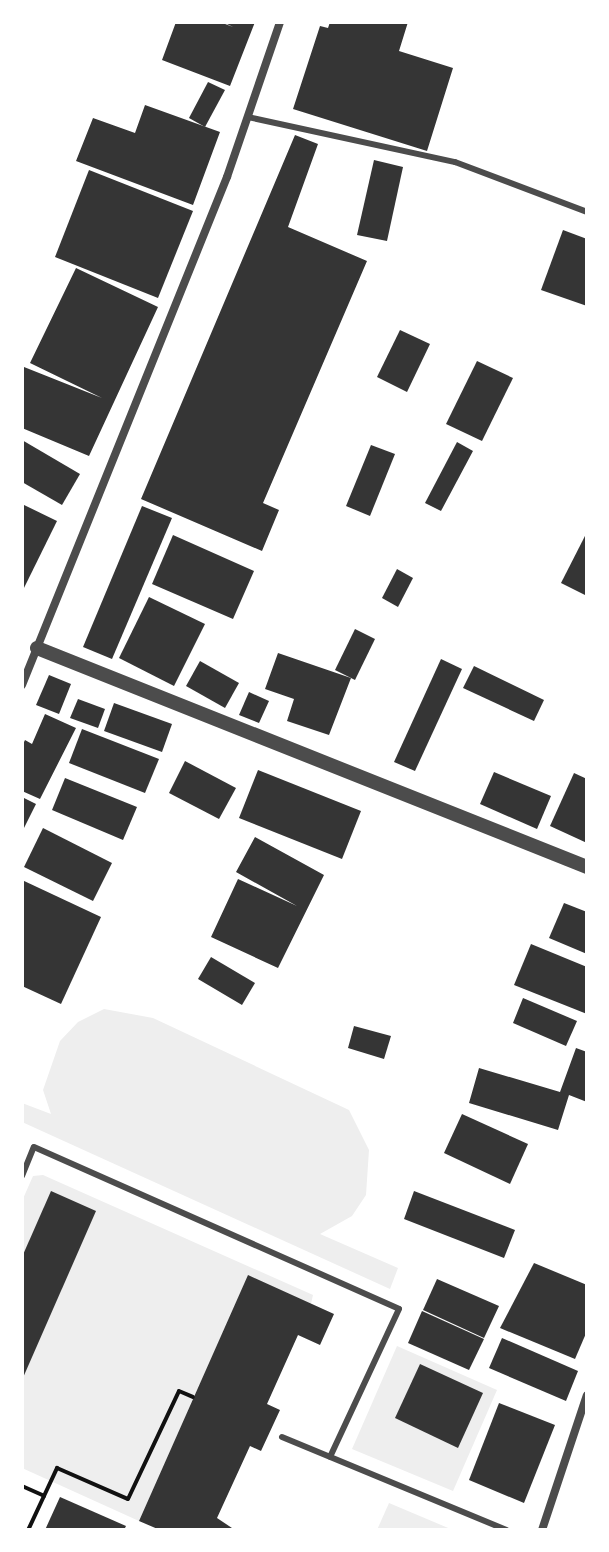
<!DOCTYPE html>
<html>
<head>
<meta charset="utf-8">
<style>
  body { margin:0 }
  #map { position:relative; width:609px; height:1552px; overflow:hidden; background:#fff; font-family:"IBM Plex Sans",sans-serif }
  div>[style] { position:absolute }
  .green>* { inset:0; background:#eee }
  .building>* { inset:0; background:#353535 }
  .path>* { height:4px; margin:-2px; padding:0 2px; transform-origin:2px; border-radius:2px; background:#111 }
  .service>* { height:6px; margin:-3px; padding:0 3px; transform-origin:3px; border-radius:3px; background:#4c4c4c }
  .minor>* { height:8px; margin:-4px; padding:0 4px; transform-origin:4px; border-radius:4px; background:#4c4c4c }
  .tertiary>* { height:14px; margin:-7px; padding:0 7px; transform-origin:7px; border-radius:7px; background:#4c4c4c }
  span { translate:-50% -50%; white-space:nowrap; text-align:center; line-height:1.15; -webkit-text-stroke:7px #fff; paint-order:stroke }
  .frame { position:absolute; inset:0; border:24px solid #fff; pointer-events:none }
</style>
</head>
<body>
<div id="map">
  <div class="green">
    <i style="clip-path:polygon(104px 1009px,153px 1018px,349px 1110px,369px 1150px,366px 1195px,352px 1216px,320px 1234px,398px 1268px,390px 1289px,22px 1122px,22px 1103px,51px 1114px,43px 1090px,60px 1041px,78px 1022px)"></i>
    <i style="clip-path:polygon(43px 1175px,313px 1295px,311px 1304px,248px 1276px,139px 1521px,22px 1468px,22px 1201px,33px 1176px)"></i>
    <i style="clip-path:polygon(397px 1346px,497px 1390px,453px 1491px,352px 1449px)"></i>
    <i style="clip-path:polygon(389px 1503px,453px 1530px,377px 1530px)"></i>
  </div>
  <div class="building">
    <i style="clip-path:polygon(176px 22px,220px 22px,233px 27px,223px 22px,255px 22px,230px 86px,162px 60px)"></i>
    <i style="clip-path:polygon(330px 22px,408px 22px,399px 51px,453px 68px,427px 151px,293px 109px,320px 26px,328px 28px)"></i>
    <i style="clip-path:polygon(208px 82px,225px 90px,205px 127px,189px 118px)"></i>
    <i style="clip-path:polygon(145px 105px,220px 132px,193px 205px,76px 161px,93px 118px,135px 133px)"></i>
    <i style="clip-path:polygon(295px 135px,318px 144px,288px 227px,367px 261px,263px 503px,279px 510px,262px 551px,141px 499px)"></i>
    <i style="clip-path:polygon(374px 160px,403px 167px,387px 241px,357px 235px)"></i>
    <i style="clip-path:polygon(89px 170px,193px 211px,158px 298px,55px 257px)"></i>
    <i style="clip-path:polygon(563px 230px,587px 239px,587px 306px,541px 290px)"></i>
    <i style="clip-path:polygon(76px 268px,158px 307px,89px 456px,22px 428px,24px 367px,102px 398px,30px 363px)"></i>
    <i style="clip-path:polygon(400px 330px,430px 344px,407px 392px,377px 377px)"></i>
    <i style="clip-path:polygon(477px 361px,513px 378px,482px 441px,446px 424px)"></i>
    <i style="clip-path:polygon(22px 440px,80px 474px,62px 505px,22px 482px)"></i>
    <i style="clip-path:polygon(457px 442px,473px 451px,441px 511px,425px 503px)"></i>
    <i style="clip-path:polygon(371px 445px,395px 454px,370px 516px,346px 506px)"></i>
    <i style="clip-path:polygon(22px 504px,57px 521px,22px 592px)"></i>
    <i style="clip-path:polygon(142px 506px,172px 518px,112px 659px,83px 647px)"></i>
    <i style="clip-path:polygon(587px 532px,587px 596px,561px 583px)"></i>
    <i style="clip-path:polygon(173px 535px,254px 571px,233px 619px,152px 584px)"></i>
    <i style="clip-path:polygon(397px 569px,413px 578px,398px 607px,382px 598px)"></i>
    <i style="clip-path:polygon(149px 597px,205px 624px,174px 686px,119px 658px)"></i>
    <i style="clip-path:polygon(355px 629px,375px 639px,355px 680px,335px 670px)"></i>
    <i style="clip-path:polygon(278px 653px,351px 678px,329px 735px,287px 721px,294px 699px,265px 689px)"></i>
    <i style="clip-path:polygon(441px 659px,462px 669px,415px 771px,394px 762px)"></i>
    <i style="clip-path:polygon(200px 661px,239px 683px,225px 708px,186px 686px)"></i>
    <i style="clip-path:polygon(474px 666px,544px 700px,534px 721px,463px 688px)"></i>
    <i style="clip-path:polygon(49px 675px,71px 684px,59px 714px,36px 705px)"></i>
    <i style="clip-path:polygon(249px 692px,269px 701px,259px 723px,239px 715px)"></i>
    <i style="clip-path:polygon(78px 699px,105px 709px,98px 728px,70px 718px)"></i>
    <i style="clip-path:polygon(114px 703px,172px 724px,162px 752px,104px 731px)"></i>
    <i style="clip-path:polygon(45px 714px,76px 728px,40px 799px,22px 791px,22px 746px,25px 740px,32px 744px)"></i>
    <i style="clip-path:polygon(82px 729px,159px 759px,145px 793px,69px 763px)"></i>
    <i style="clip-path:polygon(185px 761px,236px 788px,219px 819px,169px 793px)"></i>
    <i style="clip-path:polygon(258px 770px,361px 811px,342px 859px,239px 818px)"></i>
    <i style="clip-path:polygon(494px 772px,551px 796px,537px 829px,480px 804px)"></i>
    <i style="clip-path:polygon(574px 773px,587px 779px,587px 843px,550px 826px)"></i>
    <i style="clip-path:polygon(65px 778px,137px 807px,123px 840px,52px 810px)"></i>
    <i style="clip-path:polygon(22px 797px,36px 804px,22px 832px)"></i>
    <i style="clip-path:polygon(43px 828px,112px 863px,93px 901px,24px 867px)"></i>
    <i style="clip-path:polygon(255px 837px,324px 875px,278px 968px,211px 937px,238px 879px,297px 906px,236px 872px)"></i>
    <i style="clip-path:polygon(22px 880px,101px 917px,61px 1004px,22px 986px)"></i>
    <i style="clip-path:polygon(564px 903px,587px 912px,587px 954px,549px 938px)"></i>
    <i style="clip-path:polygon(531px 944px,587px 967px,587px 1014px,514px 985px)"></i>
    <i style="clip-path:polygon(211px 957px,255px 983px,242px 1005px,198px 979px)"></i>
    <i style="clip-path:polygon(523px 998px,577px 1021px,566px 1046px,513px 1023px)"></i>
    <i style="clip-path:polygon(354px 1026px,391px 1036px,384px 1059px,348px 1048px)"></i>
    <i style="clip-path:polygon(576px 1048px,587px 1052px,587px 1102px,569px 1095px,558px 1130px,469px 1103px,479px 1068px,560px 1092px)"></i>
    <i style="clip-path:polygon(462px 1114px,528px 1144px,510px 1184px,444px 1153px)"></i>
    <i style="clip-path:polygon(51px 1191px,96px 1211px,22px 1380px,22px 1257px)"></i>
    <i style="clip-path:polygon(414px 1191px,515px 1230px,504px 1258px,404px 1219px)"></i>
    <i style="clip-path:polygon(534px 1263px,587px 1285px,587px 1331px,575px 1359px,500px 1328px)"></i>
    <i style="clip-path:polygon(248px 1275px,334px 1314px,320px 1345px,298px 1335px,267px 1404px,280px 1410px,261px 1451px,250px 1446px,217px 1518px,235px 1530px,160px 1530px,139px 1521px)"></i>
    <i style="clip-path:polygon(437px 1279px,499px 1306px,484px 1338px,423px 1310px)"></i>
    <i style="clip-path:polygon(422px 1311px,484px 1339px,469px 1370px,408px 1343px)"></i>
    <i style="clip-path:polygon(502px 1338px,578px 1371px,566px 1401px,489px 1368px)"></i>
    <i style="clip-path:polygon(420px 1364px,483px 1393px,458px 1448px,395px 1418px)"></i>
    <i style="clip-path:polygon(499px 1403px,555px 1425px,524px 1503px,469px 1480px)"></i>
    <i style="clip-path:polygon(60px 1497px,126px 1526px,124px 1530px,45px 1530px)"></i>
  </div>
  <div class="path">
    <i style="left:22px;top:1486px;width:24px;rotate:24deg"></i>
    <i style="left:44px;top:1496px;width:38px;rotate:115deg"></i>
    <i style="left:44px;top:1496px;width:31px;rotate:-65deg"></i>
    <i style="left:57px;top:1468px;width:77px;rotate:23.6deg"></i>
    <i style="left:128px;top:1499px;width:119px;rotate:-64.7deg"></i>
    <i style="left:179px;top:1391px;width:15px;rotate:23deg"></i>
  </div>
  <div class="service">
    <i style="left:248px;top:117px;width:212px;rotate:12.3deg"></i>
    <i style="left:455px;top:162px;width:141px;rotate:20.7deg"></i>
    <i style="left:22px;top:1176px;width:31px;rotate:-68deg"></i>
    <i style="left:34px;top:1147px;width:399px;rotate:23.9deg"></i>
    <i style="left:399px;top:1309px;width:163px;rotate:115deg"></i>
    <i style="left:282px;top:1437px;width:243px;rotate:22.5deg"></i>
  </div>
  <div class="minor">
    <i style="left:22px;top:685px;width:548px;rotate:-68.02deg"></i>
    <i style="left:227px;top:177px;width:164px;rotate:-71.1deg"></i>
    <i style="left:542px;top:1530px;width:142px;rotate:-71.6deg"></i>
  </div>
  <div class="tertiary">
    <i style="left:37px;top:648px;width:592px;rotate:21.71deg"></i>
  </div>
  <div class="frame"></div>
</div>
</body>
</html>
